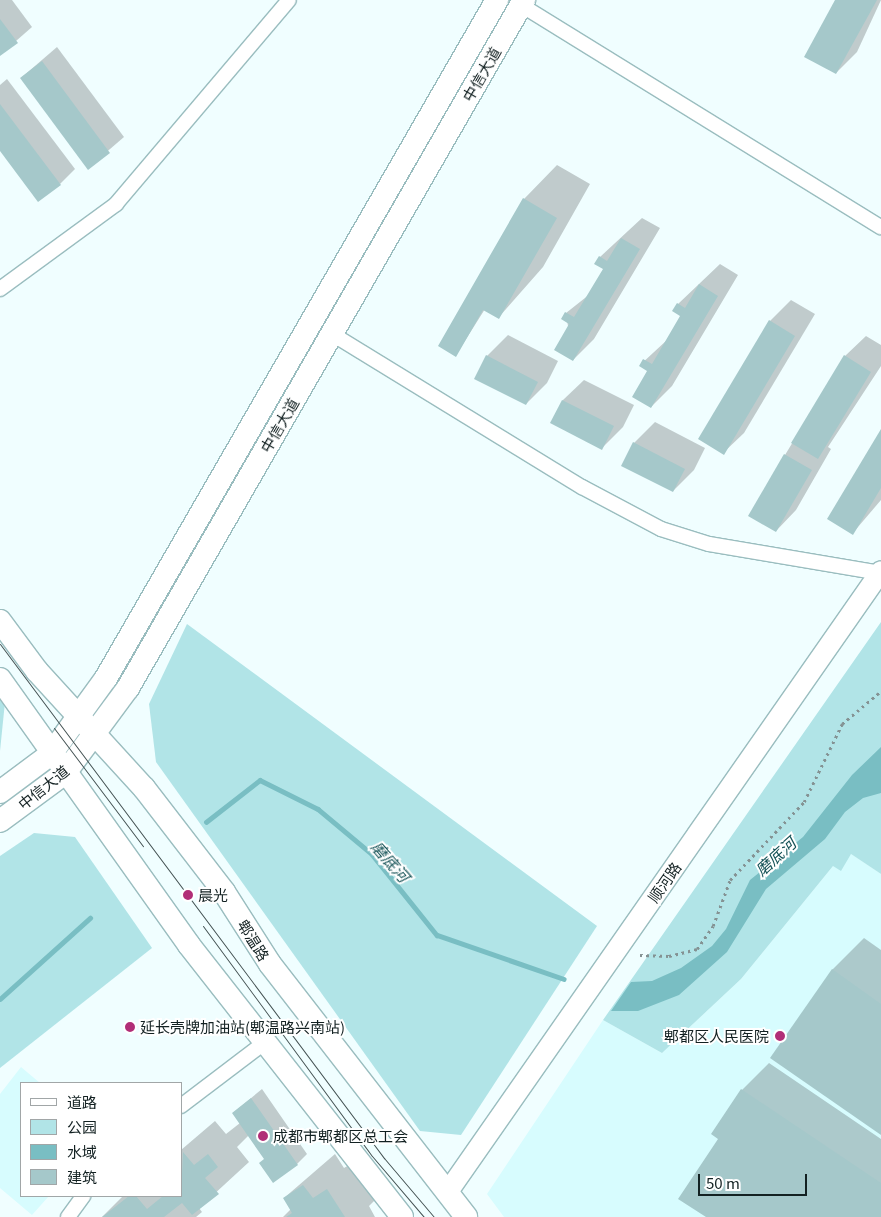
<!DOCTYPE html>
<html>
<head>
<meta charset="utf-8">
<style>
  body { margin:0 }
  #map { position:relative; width:881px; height:1217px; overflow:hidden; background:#f0feff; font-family:Georgia,"Noto Sans SC",serif }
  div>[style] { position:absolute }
  .built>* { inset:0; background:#d7fcfe }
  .green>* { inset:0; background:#b1e4e7 }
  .water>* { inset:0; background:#79bec3 }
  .shadow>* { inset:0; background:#0003 }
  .stream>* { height:4.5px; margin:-2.25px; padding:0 2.25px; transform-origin:2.25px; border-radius:2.25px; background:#79bec3 }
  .building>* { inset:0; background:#a5c8ca }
  .path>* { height:2.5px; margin-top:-1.25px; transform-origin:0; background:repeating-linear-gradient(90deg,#849293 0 2.5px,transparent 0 6.5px) }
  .roads { filter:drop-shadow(1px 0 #9abdbf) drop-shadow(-1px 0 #9abdbf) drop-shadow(0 1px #9abdbf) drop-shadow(0 -1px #9abdbf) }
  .street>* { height:14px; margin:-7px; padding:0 7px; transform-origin:7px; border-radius:7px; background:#fff }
  .secondary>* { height:20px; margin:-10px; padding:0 10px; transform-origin:10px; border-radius:10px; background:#fff }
  .primary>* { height:22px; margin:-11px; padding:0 11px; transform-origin:11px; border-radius:11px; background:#fff }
  .tram>* { height:1px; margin:-0.5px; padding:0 0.5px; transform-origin:0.5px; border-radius:0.5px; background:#445253 }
  .dots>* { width:14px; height:14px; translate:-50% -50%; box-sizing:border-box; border:2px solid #fff; border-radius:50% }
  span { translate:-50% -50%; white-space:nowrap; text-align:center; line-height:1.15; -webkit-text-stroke:4px #fff; paint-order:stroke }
  .street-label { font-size:15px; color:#132122 }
  .poi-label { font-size:15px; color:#132122 }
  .left { translate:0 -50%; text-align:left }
  .right { translate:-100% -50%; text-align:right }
  .water-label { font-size:16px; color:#135155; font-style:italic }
  .legend { position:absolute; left:20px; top:1082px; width:162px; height:115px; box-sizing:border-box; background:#fff; border:1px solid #a1a6a7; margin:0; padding:6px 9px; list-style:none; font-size:15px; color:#132122 }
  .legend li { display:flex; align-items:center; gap:10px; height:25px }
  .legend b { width:25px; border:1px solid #a1a6a7 }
  .scale { position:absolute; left:698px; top:1174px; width:109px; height:22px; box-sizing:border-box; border:2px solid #132122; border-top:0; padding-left:6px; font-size:15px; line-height:18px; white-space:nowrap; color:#132122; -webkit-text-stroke:4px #fff; paint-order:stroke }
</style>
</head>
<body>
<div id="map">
  <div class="built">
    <i style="clip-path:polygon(851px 854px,881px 874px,881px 1217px,504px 1217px,487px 1194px,603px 1020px,662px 1053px,741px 979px,833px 866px)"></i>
    <i style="clip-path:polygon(21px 1067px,40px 1083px,21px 1083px,21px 1196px,49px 1196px,32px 1215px,0 1188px,0 1094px)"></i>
  </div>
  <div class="green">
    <i style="clip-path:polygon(881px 622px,881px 874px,851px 854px,841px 871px,833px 866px,741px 979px,662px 1053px,603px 1020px)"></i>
    <i style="clip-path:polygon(187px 624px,597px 926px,461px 1135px,420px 1131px,156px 762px,149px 704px)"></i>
    <i style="clip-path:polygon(0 695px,5px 702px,0 751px)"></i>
    <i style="clip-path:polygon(34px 833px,75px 837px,152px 948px,0 1068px,0 856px)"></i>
  </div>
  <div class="water">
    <i style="clip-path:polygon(881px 747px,881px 793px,863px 798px,845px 812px,825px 839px,766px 889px,727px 952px,679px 995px,638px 1011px,611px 1011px,631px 982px,652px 981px,681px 968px,712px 946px,726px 929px,750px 880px,803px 837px,852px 775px)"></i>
  </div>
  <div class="shadow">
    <i style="clip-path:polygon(0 0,12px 0,32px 27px,0 55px)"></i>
    <i style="clip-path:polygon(836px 0,881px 0,857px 52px,836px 73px)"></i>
    <i style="clip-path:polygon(57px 47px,124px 137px,88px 168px,21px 78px)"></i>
    <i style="clip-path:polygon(7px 79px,75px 169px,60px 184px,0 149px,0 85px)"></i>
    <i style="clip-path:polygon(557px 165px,590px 184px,543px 267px,499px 317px,485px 309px,456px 355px,524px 199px)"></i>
    <i style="clip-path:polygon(642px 218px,660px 228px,594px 339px,573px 360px,566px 313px,590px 294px,604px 269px,600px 257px)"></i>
    <i style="clip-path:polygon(720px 264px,738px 275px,672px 386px,651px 407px,649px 370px,640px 365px,667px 340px,682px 316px,678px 304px)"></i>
    <i style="clip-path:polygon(791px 300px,815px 314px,744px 433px,723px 453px,699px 439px,770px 321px)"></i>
    <i style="clip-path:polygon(508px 335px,558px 361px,547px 383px,526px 404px,487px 356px)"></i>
    <i style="clip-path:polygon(866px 336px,881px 345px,881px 366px,828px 447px,831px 449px,796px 510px,776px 531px,785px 455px,845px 356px)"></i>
    <i style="clip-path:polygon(584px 380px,634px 405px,623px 427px,602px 448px,552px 422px,563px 400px)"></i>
    <i style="clip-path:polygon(655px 422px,705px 448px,694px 470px,673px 491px,634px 443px)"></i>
    <i style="clip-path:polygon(881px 432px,881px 500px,852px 534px)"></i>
    <i style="clip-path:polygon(864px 938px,881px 950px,881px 1134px,832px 970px)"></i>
    <i style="clip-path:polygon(769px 1063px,881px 1139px,881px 1217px,708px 1217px,720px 1139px,713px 1134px,742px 1090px)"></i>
    <i style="clip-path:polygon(262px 1089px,307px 1154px,297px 1164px,273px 1181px,265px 1159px,249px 1135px,237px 1147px,249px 1162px,199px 1208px,202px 1212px,196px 1217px,102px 1217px,123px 1196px,181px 1196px,181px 1150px,215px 1121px,226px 1134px,240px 1123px,233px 1113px)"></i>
    <i style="clip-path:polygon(335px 1154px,344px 1168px,359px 1159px,382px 1193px,369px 1206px,375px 1217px,283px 1217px,291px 1209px,284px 1198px)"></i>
  </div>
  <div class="stream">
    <i style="left:206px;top:822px;width:68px;rotate:-37.9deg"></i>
    <i style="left:260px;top:780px;width:65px;rotate:26.6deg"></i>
    <i style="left:318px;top:809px;width:70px;rotate:39.8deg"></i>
    <i style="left:372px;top:854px;width:104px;rotate:51.3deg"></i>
    <i style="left:437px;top:935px;width:134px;rotate:19.1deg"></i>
    <i style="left:0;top:999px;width:121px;rotate:-42deg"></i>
  </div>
  <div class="building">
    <i style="clip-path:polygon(835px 0,877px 0,836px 74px,804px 57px)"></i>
    <i style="clip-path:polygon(0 19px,18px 43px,0 56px)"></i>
    <i style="clip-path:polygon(42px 61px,110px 153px,88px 170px,20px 78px)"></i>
    <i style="clip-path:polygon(0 104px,61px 185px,38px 202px,0 151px)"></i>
    <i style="clip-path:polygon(523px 198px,557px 218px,499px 319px,483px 310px,456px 357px,438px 346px)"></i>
    <i style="clip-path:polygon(621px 238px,640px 249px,573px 361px,554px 350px,569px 324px,561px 319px,565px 312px,574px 317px,603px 269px,594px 264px,599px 256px,607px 261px)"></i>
    <i style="clip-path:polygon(699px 284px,718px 296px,651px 408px,632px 397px,647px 371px,639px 366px,643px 359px,652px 364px,680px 316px,672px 311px,677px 303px,685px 308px)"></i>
    <i style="clip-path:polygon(769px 320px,795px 336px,724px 455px,698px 439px)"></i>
    <i style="clip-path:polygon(486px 355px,538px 382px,526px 405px,474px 379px)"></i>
    <i style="clip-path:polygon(844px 355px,871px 372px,818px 459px,791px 443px)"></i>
    <i style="clip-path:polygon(562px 400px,614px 426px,602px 450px,550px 423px)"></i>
    <i style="clip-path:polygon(881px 429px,881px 488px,853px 535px,827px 519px)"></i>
    <i style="clip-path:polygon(633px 442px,685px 469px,673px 492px,621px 466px)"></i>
    <i style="clip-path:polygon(784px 454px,812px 470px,776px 532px,748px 516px)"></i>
    <i style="clip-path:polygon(832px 969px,881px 1004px,881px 1135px,770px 1058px)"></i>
    <i style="clip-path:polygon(741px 1089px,881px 1183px,881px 1217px,706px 1217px,678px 1199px,718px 1139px,711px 1134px)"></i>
    <i style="clip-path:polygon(251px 1098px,298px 1165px,273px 1183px,259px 1163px,264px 1159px,232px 1113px)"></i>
    <i style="clip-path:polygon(183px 1152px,194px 1165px,208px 1154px,218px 1167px,205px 1178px,219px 1194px,192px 1215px,182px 1203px,164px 1217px,102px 1217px,129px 1196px,136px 1196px,147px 1209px,163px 1196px,181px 1196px)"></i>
    <i style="clip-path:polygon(303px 1185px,313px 1198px,327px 1189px,345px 1217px,286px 1217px,292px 1213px,283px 1198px)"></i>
  </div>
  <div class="path">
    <i style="left:640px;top:955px;width:29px;rotate:2deg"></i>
    <i style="left:669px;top:956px;width:29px;rotate:-14deg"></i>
    <i style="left:697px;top:949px;width:28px;rotate:-55deg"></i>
    <i style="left:713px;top:926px;width:49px;rotate:-69.7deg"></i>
    <i style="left:730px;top:880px;width:108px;rotate:-46.5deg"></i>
    <i style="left:804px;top:802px;width:87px;rotate:-64deg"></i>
    <i style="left:842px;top:724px;width:51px;rotate:-40.2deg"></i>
  </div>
  <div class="roads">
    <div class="street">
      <i style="left:521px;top:5px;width:423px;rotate:31.7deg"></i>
      <i style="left:0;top:289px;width:144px;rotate:-36.2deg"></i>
      <i style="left:116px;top:204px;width:267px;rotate:-49.7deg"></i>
      <i style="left:332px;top:334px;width:293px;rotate:31.5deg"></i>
      <i style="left:582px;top:487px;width:89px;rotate:28deg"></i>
      <i style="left:661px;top:529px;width:50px;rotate:17.4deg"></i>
      <i style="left:709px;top:544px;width:174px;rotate:9.6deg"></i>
      <i style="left:181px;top:1106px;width:104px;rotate:-37.2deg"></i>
      <i style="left:68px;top:1217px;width:26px;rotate:-54deg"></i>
    </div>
    <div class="secondary">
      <i style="left:447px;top:1193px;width:758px;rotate:-55.09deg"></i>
    </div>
    <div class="primary">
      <i style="left:0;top:621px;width:62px;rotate:53.5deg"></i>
      <i style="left:37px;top:671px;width:159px;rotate:47.6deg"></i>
      <i style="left:144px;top:788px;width:131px;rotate:52.4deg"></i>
      <i style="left:224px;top:892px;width:85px;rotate:57.4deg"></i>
      <i style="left:270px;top:964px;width:320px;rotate:52.2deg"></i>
      <i style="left:0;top:679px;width:326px;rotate:54.6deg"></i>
      <i style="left:189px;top:945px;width:345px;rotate:51.9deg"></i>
      <i style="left:0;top:792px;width:64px;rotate:-36.7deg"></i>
      <i style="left:51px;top:754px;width:94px;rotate:-54.1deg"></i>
      <i style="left:106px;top:678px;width:783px;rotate:-60.03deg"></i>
      <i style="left:0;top:821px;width:81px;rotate:-36.4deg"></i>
      <i style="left:65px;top:773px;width:106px;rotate:-53.5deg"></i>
      <i style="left:128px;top:688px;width:794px;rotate:-60.08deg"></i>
    </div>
  </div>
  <div class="tram">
    <i style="left:0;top:644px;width:642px;rotate:53.24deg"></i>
    <i style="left:384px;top:1158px;width:77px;rotate:49.7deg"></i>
    <i style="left:54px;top:728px;width:148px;rotate:53deg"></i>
    <i style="left:203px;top:926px;width:285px;rotate:53.7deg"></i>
    <i style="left:372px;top:1156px;width:80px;rotate:49.6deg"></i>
  </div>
  <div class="dots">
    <i style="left:188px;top:895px;background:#b12e77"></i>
    <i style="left:130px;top:1027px;background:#b12e77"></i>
    <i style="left:780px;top:1036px;background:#b12e77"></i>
    <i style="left:263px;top:1136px;background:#b12e77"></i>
  </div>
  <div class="street-label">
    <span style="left:481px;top:74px;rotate:-60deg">中信大道</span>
    <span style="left:279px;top:425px;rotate:-60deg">中信大道</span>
    <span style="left:43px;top:787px;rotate:-39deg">中信大道</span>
    <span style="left:664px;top:882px;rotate:-55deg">顺河路</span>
    <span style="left:254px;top:940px;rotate:58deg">郫温路</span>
  </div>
  <div class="poi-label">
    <span class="left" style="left:198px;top:895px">晨光</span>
    <span class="left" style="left:140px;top:1027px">延长壳牌加油站(郫温路兴南站)</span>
    <span class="right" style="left:769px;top:1036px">郫都区人民医院</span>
    <span class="left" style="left:273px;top:1136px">成都市郫都区总工会</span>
  </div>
  <div class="water-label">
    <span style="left:775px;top:856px;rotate:-42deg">磨底河</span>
    <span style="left:391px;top:861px;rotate:49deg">磨底河</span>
  </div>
  <ul class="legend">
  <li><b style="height:6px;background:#fff"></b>道路</li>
  <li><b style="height:14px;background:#b1e4e7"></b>公园</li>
  <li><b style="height:14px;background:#79bec3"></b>水域</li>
  <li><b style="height:14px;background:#a5c8ca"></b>建筑</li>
  </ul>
  <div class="scale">50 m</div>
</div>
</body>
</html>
